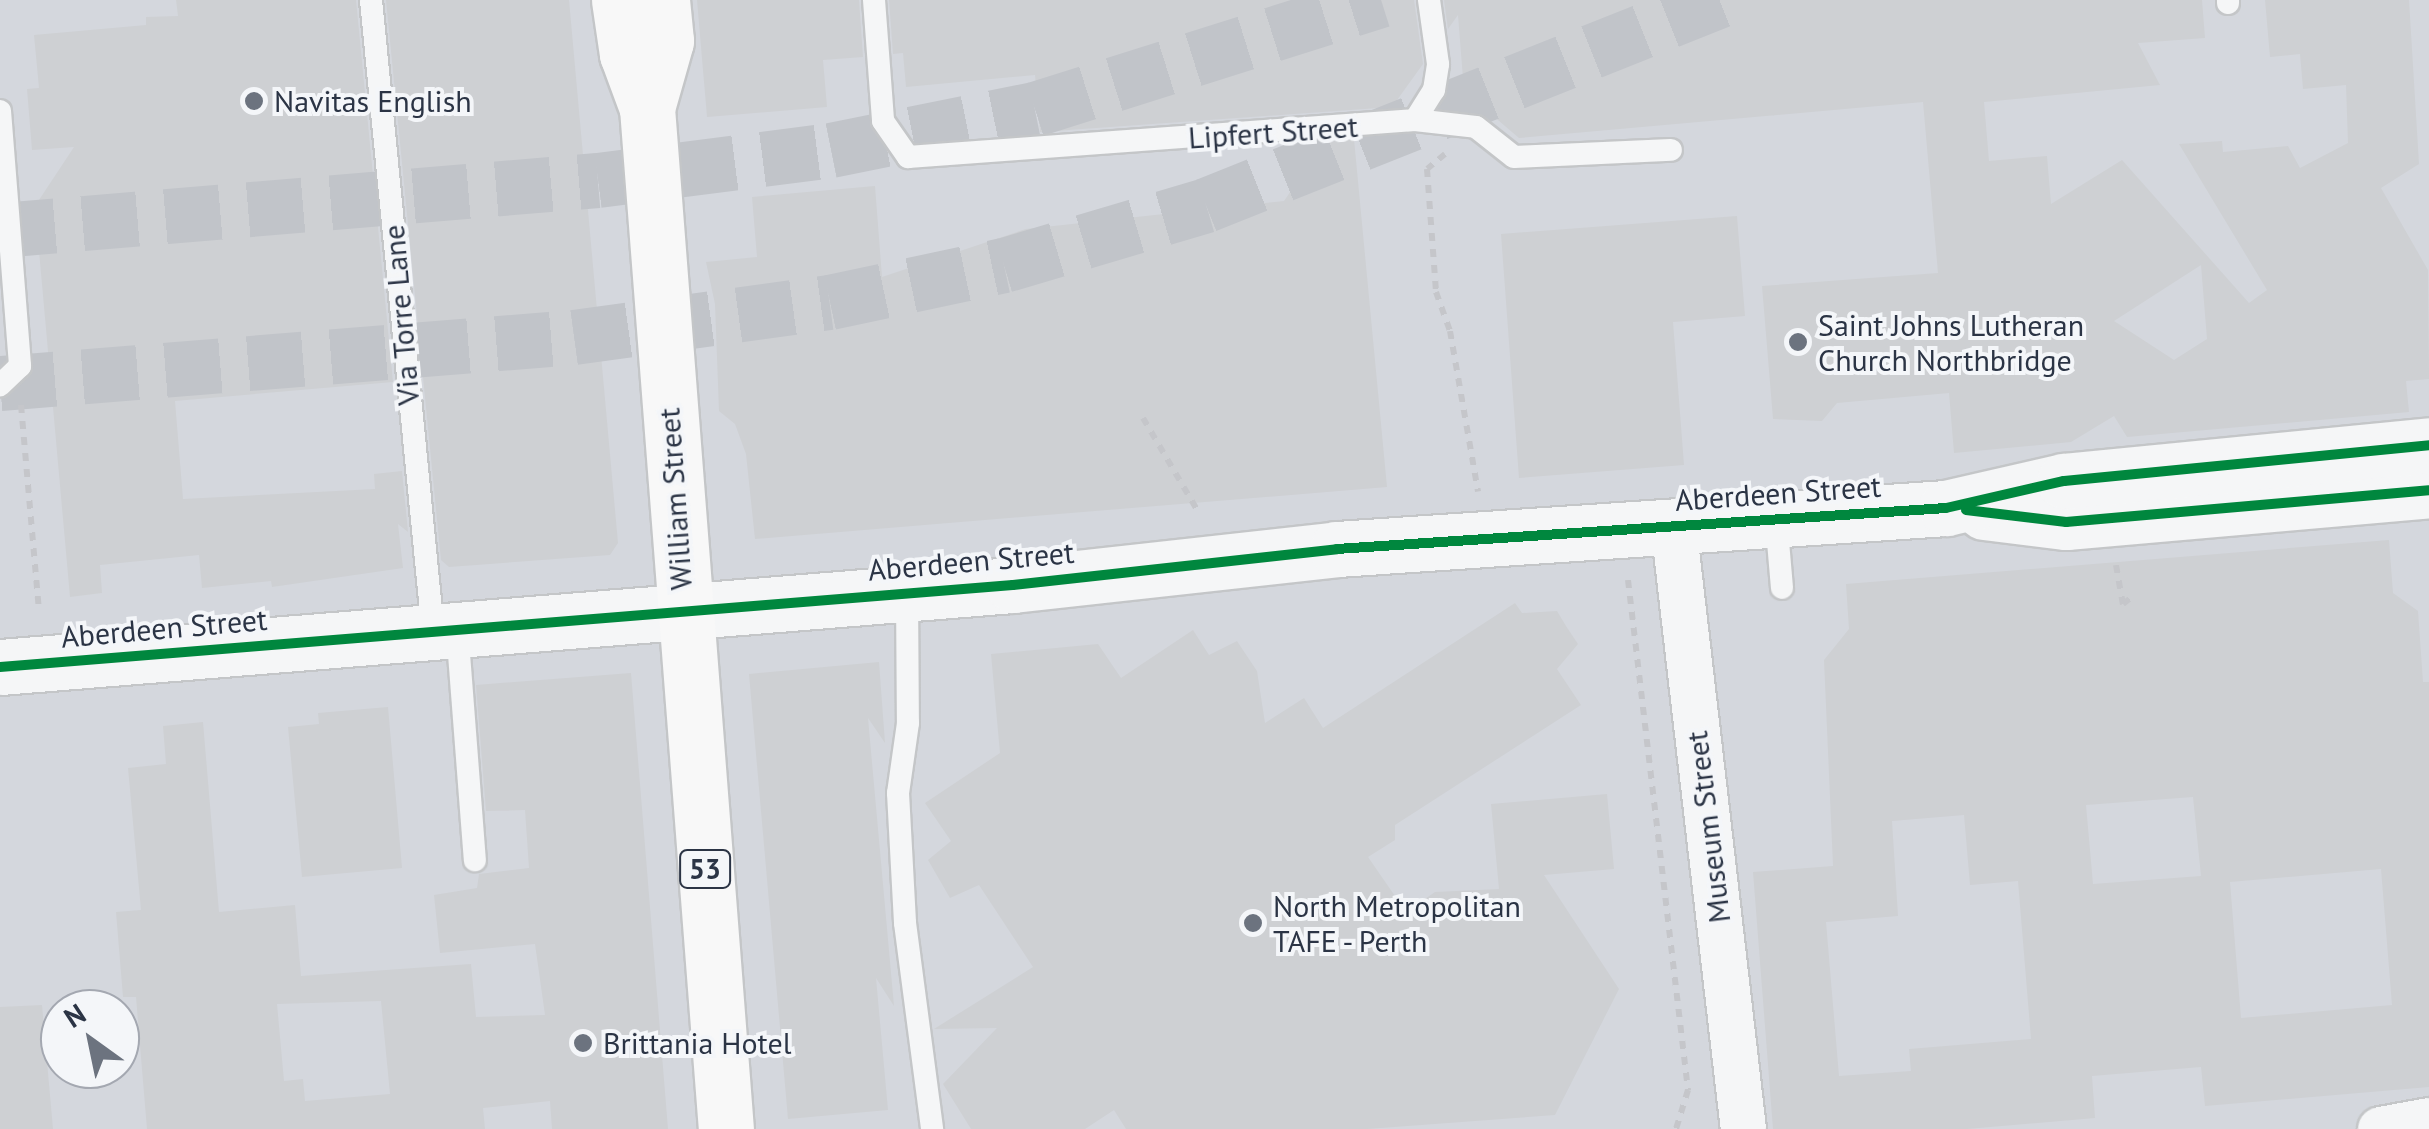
<!DOCTYPE html>
<html>
<head>
<meta charset="utf-8">
<style>
  body { margin:0 }
  #map { position:relative; width:2429px; height:1129px; overflow:hidden; background:#e6e8ea; font-family:"PT Sans",sans-serif }
  div>[style] { position:absolute }
  .built>* { inset:0; background:#d4d7dd }
  .building>* { inset:0; background:#ced0d3 }
  .motorway-tunnel>* { height:55px; margin-top:-27.5px; transform-origin:0; background:repeating-linear-gradient(90deg,#c1c4c9 0 55px,transparent 0 83px) }
  .path>* { height:6px; margin-top:-3px; transform-origin:0; background:repeating-linear-gradient(90deg,#c5c6ca 0 8px,transparent 0 16px) }
  .roads { filter:drop-shadow(2px 0 #c4c6c8) drop-shadow(-2px 0 #c4c6c8) drop-shadow(0 2px #c4c6c8) drop-shadow(0 -2px #c4c6c8) }
  .service>* { height:22px; margin:-11px; padding:0 11px; transform-origin:11px; border-radius:11px; background:#f5f6f7 }
  .minor>* { height:45px; margin:-22.5px; padding:0 22.5px; transform-origin:22.5px; border-radius:22.5px; background:#f5f6f7 }
  .tertiary>* { height:55px; margin:-27.5px; padding:0 27.5px; transform-origin:27.5px; border-radius:27.5px; background:#f5f6f7 }
  .primary>* { height:55px; margin:-27.5px; padding:0 27.5px; transform-origin:27.5px; border-radius:27.5px; background:#f8f8f8 }
  .cycleway>* { height:10px; margin:-5px; padding:0 5px; transform-origin:5px; border-radius:5px; background:#00873e }
  .dots>* { width:28px; height:28px; translate:-50% -50%; box-sizing:border-box; border:5px solid #f4f6f9; border-radius:50% }
  span { translate:-50% -50%; white-space:nowrap; text-align:center; line-height:1.15; -webkit-text-stroke:8px #f4f6f9; paint-order:stroke }
  .shield-label span { padding:2px 8px; background:#f4f6f9; border:2px solid; border-radius:8px; -webkit-text-stroke-width:0 }
  .shield-label { font-size:28px; color:#2b3445; font-weight:700 }
  .poi-label { font-size:30px; color:#2b3445 }
  .left { translate:0 -50%; text-align:left }
  .street-label { font-size:30px; color:#2b3445 }
  .north { position:absolute; left:40px; top:989px; width:100px; height:100px; box-sizing:border-box; background:#f4f6f9; border:2px solid #a4a8b1; border-radius:50%; rotate:327deg; font-size:28px; font-weight:700; line-height:40px; text-align:center; color:#2b3445 }
  .north::after { content:''; display:block; margin:auto; width:35px; height:45px; background:#6c737f; clip-path:polygon(50% 0,100% 100%,50% 72%,0 100%) }
</style>
</head>
<body>
<div id="map">
  <div class="built">
    <i style="clip-path:polygon(evenodd,0 0,2429px 0,2429px 1129px,0 1129px,0 0,60px 1009px,120px 1009px,120px 1069px,60px 1069px,60px 1009px)"></i>
  </div>
  <div class="building">
    <i style="clip-path:polygon(176px 0,356px 0,393px 382px,175px 401px,183px 499px,375px 489px,374px 474px,402px 471px,408px 532px,398px 524px,403px 568px,272px 587px,271px 581px,202px 588px,199px 555px,100px 565px,102px 593px,70px 597px,35px 206px,74px 147px,32px 150px,27px 89px,39px 88px,34px 35px,146px 25px,146px 17px,178px 16px)"></i>
    <i style="clip-path:polygon(386px 0,569px 0,618px 543px,610px 555px,449px 567px,441px 560px)"></i>
    <i style="clip-path:polygon(697px 0,859px 0,863px 57px,823px 60px,827px 107px,707px 117px)"></i>
    <i style="clip-path:polygon(889px 0,1414px 0,1423px 64px,1392px 107px,1040px 132px,1035px 75px,906px 87px,903px 53px,893px 54px)"></i>
    <i style="clip-path:polygon(evenodd,1444px 0,2202px 0,2205px 38px,2138px 43px,2160px 85px,1984px 102px,1989px 161px,2047px 156px,2051px 204px,2122px 160px,2249px 303px,2267px 290px,2179px 144px,2222px 141px,2223px 152px,2288px 146px,2300px 168px,2348px 143px,2346px 85px,2303px 89px,2300px 54px,2270px 57px,2265px 0,2409px 0,2419px 164px,2381px 188px,2428px 270px,2429px 379px,2406px 381px,2409px 412px,2127px 437px,2114px 416px,2071px 442px,1954px 453px,1949px 393px,1837px 403px,1822px 421px,1773px 419px,1762px 286px,1938px 273px,1923px 102px,1519px 138px,1464px 91px,1458px 15px,1448px 29px,1444px 0,2201px 265px,2207px 339px,2174px 360px,2114px 321px,2201px 265px)"></i>
    <i style="clip-path:polygon(1354px 139px,1387px 487px,755px 539px,746px 454px,735px 424px,719px 411px,715px 304px,706px 262px,757px 257px,752px 197px,875px 186px,882px 277px,1026px 229px,1284px 201px,1325px 142px)"></i>
    <i style="clip-path:polygon(1737px 216px,1745px 316px,1673px 322px,1684px 465px,1519px 478px,1501px 234px)"></i>
    <i style="clip-path:polygon(evenodd,2389px 540px,2393px 593px,2418px 611px,2423px 682px,2429px 682px,2429px 1087px,2205px 1106px,2201px 1067px,2092px 1076px,2095px 1118px,1967px 1129px,1773px 1129px,1753px 872px,1833px 866px,1824px 660px,1849px 629px,1846px 584px,2389px 540px,2193px 797px,2201px 876px,2093px 884px,2086px 805px,2193px 797px,2389px 540px,1964px 815px,1970px 885px,2018px 881px,2031px 1039px,1909px 1049px,1911px 1071px,1839px 1076px,1826px 922px,1898px 916px,1892px 821px,1964px 815px,2389px 540px,2381px 869px,2392px 1005px,2241px 1018px,2230px 882px,2381px 869px)"></i>
    <i style="clip-path:polygon(1515px 603px,1522px 613px,1557px 611px,1566px 626px,1578px 644px,1557px 669px,1581px 705px,1395px 825px,1395px 840px,1368px 857px,1406px 912px,1435px 892px,1499px 889px,1491px 804px,1607px 794px,1614px 869px,1544px 875px,1619px 989px,1555px 1115px,1367px 1129px,1126px 1129px,1114px 1110px,1085px 1129px,971px 1129px,943px 1084px,997px 1028px,934px 1029px,1033px 967px,979px 885px,950px 898px,928px 860px,951px 841px,925px 803px,1000px 753px,991px 654px,1098px 644px,1121px 678px,1193px 630px,1209px 655px,1237px 641px,1257px 671px,1265px 723px,1304px 698px,1323px 728px)"></i>
    <i style="clip-path:polygon(879px 662px,885px 743px,868px 718px,894px 1006px,876px 978px,888px 1110px,788px 1119px,749px 674px)"></i>
    <i style="clip-path:polygon(evenodd,631px 673px,668px 1129px,552px 1129px,550px 1101px,483px 1108px,485px 1129px,147px 1129px,136px 997px,123px 997px,116px 912px,141px 910px,128px 768px,166px 764px,163px 726px,203px 722px,219px 912px,295px 905px,301px 976px,471px 964px,476px 1017px,545px 1015px,535px 944px,440px 953px,434px 895px,477px 888px,479px 874px,529px 868px,525px 810px,486px 811px,476px 685px,631px 673px,381px 1001px,390px 1094px,305px 1101px,303px 1079px,284px 1081px,277px 1004px,381px 1001px)"></i>
    <i style="clip-path:polygon(388px 707px,402px 868px,302px 877px,288px 727px,319px 724px,318px 713px)"></i>
    <i style="clip-path:polygon(42px 1005px,53px 1129px,0 1129px,0 1007px)"></i>
  </div>
  <div class="motorway-tunnel">
    <i style="left:0;top:230px;width:600px;rotate:-4.78deg"></i>
    <i style="left:598px;top:180px;width:235px;rotate:-7.3deg"></i>
    <i style="left:831px;top:150px;width:208px;rotate:-11.4deg"></i>
    <i style="left:1035px;top:109px;width:363px;rotate:-17.5deg"></i>
    <i style="left:0;top:383px;width:576px;rotate:-4.58deg"></i>
    <i style="left:574px;top:337px;width:258px;rotate:-7.8deg"></i>
    <i style="left:830px;top:302px;width:178px;rotate:-12deg"></i>
    <i style="left:1004px;top:265px;width:211px;rotate:-16.5deg"></i>
    <i style="left:1206px;top:205px;width:554px;rotate:-21.71deg"></i>
  </div>
  <div class="path">
    <i style="left:1445px;top:154px;width:23px;rotate:140deg"></i>
    <i style="left:1427px;top:169px;width:123px;rotate:85.8deg"></i>
    <i style="left:1436px;top:292px;width:41px;rotate:70.3deg"></i>
    <i style="left:1450px;top:331px;width:163px;rotate:80.1deg"></i>
    <i style="left:21px;top:405px;width:207px;rotate:85deg"></i>
    <i style="left:1143px;top:418px;width:110px;rotate:59.5deg"></i>
    <i style="left:2116px;top:565px;width:40px;rotate:80deg"></i>
    <i style="left:2123px;top:604px;width:11px;rotate:-38deg"></i>
    <i style="left:1628px;top:580px;width:514px;rotate:83.29deg"></i>
    <i style="left:1688px;top:1090px;width:41px;rotate:107.1deg"></i>
  </div>
  <div class="roads">
    <div class="service">
      <i style="left:371px;top:0;width:634px;rotate:84.39deg"></i>
      <i style="left:874px;top:0;width:121px;rotate:85.7deg"></i>
      <i style="left:883px;top:121px;width:44px;rotate:55.2deg"></i>
      <i style="left:908px;top:157px;width:508px;rotate:-4.17deg"></i>
      <i style="left:1415px;top:120px;width:61px;rotate:6.5deg"></i>
      <i style="left:1476px;top:127px;width:48px;rotate:38.3deg"></i>
      <i style="left:1514px;top:157px;width:157px;rotate:-2.6deg"></i>
      <i style="left:2228px;top:0;width:3px;rotate:90deg"></i>
      <i style="left:0;top:111px;width:256px;rotate:85.5deg"></i>
      <i style="left:20px;top:366px;width:28px;rotate:136deg"></i>
      <i style="left:1415px;top:120px;width:36px;rotate:-58deg"></i>
      <i style="left:1434px;top:90px;width:26px;rotate:-81deg"></i>
      <i style="left:1438px;top:64px;width:65px;rotate:-98deg"></i>
      <i style="left:1776px;top:518px;width:70px;rotate:85.1deg"></i>
      <i style="left:907px;top:592px;width:131px;rotate:89.6deg"></i>
      <i style="left:908px;top:723px;width:71px;rotate:98.1deg"></i>
      <i style="left:898px;top:793px;width:130px;rotate:86.9deg"></i>
      <i style="left:905px;top:923px;width:208px;rotate:82.5deg"></i>
      <i style="left:457px;top:628px;width:233px;rotate:85.6deg"></i>
    </div>
    <div class="minor">
      <i style="left:1673px;top:525px;width:608px;rotate:83.39deg"></i>
      <i style="left:2380px;top:1129px;width:50px;rotate:-10.4deg"></i>
    </div>
    <div class="tertiary">
      <i style="left:1984px;top:512px;width:83px;rotate:7deg"></i>
      <i style="left:2066px;top:522px;width:364px;rotate:-5deg"></i>
      <i style="left:0;top:667px;width:1016px;rotate:-4.63deg"></i>
      <i style="left:1013px;top:585px;width:326px;rotate:-6.3deg"></i>
      <i style="left:1337px;top:549px;width:610px;rotate:-3.85deg"></i>
      <i style="left:1946px;top:508px;width:121px;rotate:-12.9deg"></i>
      <i style="left:2064px;top:481px;width:367px;rotate:-5.6deg"></i>
    </div>
    <div class="primary">
      <i style="left:619px;top:0;width:55px;rotate:81.6deg"></i>
      <i style="left:627px;top:54px;width:58px;rotate:69.7deg"></i>
      <i style="left:647px;top:108px;width:1024px;rotate:85.58deg"></i>
      <i style="left:647px;top:108px;width:70px;rotate:-74.2deg"></i>
      <i style="left:666px;top:41px;width:41px;rotate:-95.6deg"></i>
    </div>
  </div>
  <div class="cycleway">
    <i style="left:1966px;top:510px;width:101px;rotate:6.8deg"></i>
    <i style="left:2066px;top:522px;width:364px;rotate:-5deg"></i>
    <i style="left:0;top:667px;width:1016px;rotate:-4.63deg"></i>
    <i style="left:1013px;top:585px;width:326px;rotate:-6.3deg"></i>
    <i style="left:1337px;top:549px;width:610px;rotate:-3.85deg"></i>
    <i style="left:1946px;top:508px;width:121px;rotate:-12.9deg"></i>
    <i style="left:2064px;top:481px;width:367px;rotate:-5.6deg"></i>
  </div>
  <div class="dots">
    <i style="left:254px;top:101px;background:#6c737f"></i>
    <i style="left:1798px;top:342px;background:#6c737f"></i>
    <i style="left:1253px;top:923px;background:#6c737f"></i>
    <i style="left:583px;top:1043px;background:#6c737f"></i>
  </div>
  <div class="shield-label">
    <span style="left:705px;top:869px">53</span>
  </div>
  <div class="poi-label">
    <span class="left" style="left:274px;top:101px">Navitas English</span>
    <span class="left" style="left:1818px;top:342px">Saint Johns Lutheran<br>Church Northbridge</span>
    <span class="left" style="left:1273px;top:923px">North Metropolitan<br>TAFE - Perth</span>
    <span class="left" style="left:603px;top:1043px">Brittania Hotel</span>
  </div>
  <div class="street-label">
    <span style="left:1273px;top:132px;rotate:-4deg">Lipfert Street</span>
    <span style="left:401px;top:315px;rotate:-95deg">Via Torre Lane</span>
    <span style="left:1778px;top:493px;rotate:-4deg">Aberdeen Street</span>
    <span style="left:675px;top:499px;rotate:-94deg">William Street</span>
    <span style="left:971px;top:561px;rotate:-5deg">Aberdeen Street</span>
    <span style="left:164px;top:628px;rotate:-5deg">Aberdeen Street</span>
    <span style="left:1708px;top:827px;rotate:-97deg">Museum Street</span>
  </div>
  <div class="north">N</div>
</div>
</body>
</html>
